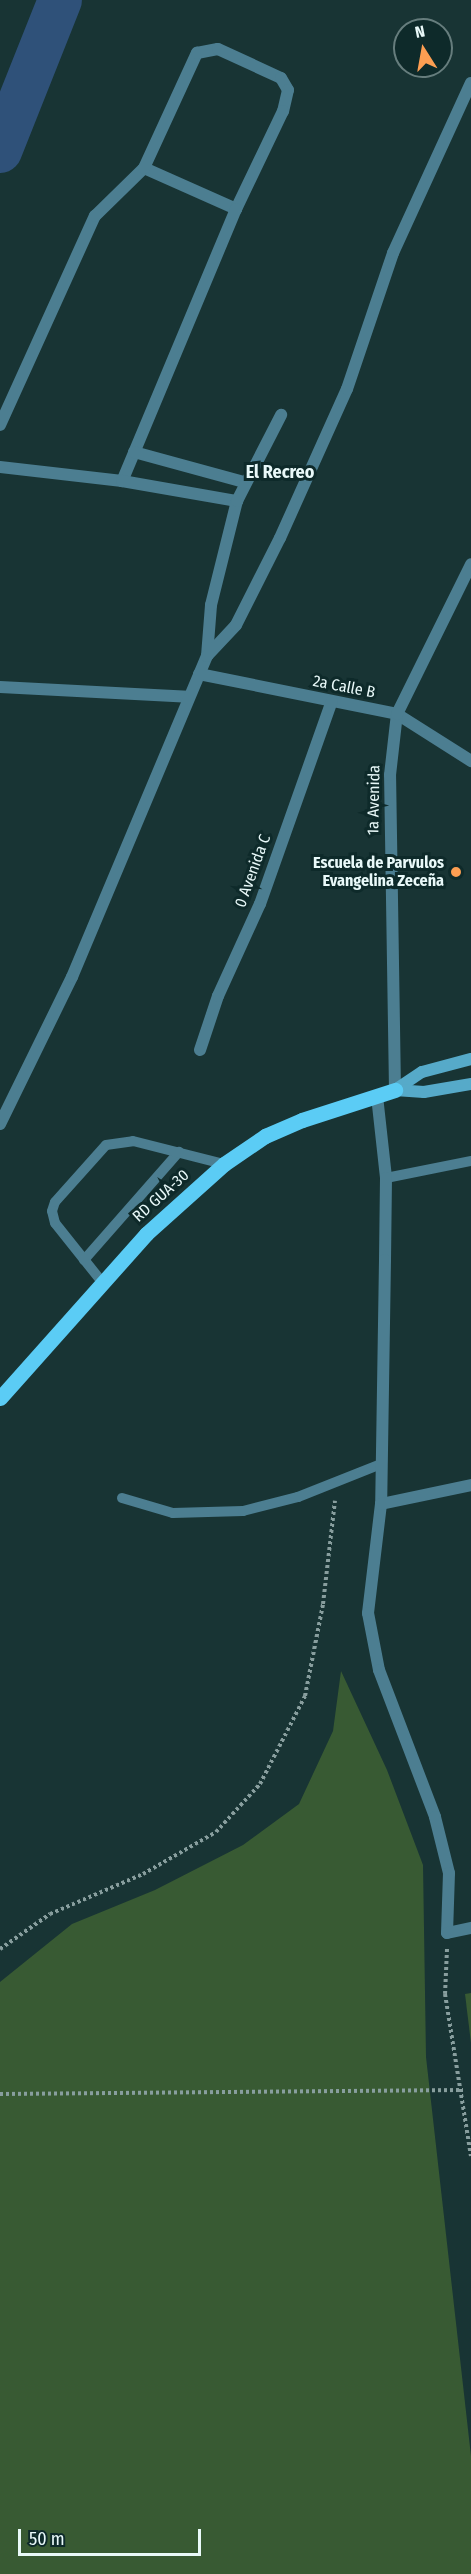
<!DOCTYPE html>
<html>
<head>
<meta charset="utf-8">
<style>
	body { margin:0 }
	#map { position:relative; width:471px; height:2574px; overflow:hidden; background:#183434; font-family:"Fira Sans Condensed",sans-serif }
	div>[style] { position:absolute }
	.green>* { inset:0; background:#385a33 }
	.river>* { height:44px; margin:-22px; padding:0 22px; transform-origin:22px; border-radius:22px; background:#2f5179 }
	.path>* { height:4px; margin-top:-2px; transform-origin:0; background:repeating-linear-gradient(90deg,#889e9e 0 3px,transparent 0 6px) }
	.lane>* { height:10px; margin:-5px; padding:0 5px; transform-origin:5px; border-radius:5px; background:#4c7e91 }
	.street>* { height:12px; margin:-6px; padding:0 6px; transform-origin:6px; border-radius:6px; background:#4c7e91 }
	.secondary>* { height:12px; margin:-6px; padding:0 6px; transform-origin:6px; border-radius:6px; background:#56aac9 }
	.primary>* { height:15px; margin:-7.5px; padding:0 7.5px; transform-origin:7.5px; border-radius:7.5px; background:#5bccf5 }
	.dots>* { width:16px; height:16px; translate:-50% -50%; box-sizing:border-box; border:3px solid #0e2a2a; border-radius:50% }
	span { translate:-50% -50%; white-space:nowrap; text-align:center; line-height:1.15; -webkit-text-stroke:6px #0e2a2a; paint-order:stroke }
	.street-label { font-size:16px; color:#e9f9f9 }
	.poi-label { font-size:16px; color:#e9f9f9; font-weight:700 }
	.right { translate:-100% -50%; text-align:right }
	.neighbourhood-label { font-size:18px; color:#e9f9f9; font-weight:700 }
	.north { position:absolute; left:393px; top:18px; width:60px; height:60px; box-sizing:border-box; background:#0e2a2a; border:2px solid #667d7d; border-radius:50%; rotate:349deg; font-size:16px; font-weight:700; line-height:24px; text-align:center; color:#e9f9f9 }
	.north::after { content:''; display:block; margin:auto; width:21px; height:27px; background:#fc9e52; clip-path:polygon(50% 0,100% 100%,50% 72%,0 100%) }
	.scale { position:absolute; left:18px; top:2529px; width:183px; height:27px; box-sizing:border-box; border:3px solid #e9f9f9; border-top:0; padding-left:8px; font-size:18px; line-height:21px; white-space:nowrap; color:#e9f9f9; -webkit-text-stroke:4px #0e2a2a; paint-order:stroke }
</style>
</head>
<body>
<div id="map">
	<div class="green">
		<i style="clip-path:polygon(341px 1671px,387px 1770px,423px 1865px,426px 2057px,471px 2456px,471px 2574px,0 2574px,0 1982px,72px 1924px,155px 1890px,243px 1845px,299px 1804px,333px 1731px)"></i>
		<i style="clip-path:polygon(471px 1993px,471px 2043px,465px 1994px)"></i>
	</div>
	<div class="river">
		<i style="left:0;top:151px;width:162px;rotate:-68.3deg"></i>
	</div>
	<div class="path">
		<i style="left:0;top:1949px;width:61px;rotate:-35deg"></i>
		<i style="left:50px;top:1914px;width:101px;rotate:-23.3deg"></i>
		<i style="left:143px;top:1874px;width:84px;rotate:-29.9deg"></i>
		<i style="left:216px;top:1832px;width:65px;rotate:-47.5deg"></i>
		<i style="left:260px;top:1784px;width:99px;rotate:-62.9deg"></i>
		<i style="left:305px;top:1696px;width:94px;rotate:-78.9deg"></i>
		<i style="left:323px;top:1604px;width:104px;rotate:-83.4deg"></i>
		<i style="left:447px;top:1949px;width:45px;rotate:92.5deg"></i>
		<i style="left:445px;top:1994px;width:164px;rotate:80.9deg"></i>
		<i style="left:0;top:2094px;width:463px;rotate:-0.5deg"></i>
	</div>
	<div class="lane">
		<i style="left:386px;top:1178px;width:87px;rotate:-11.3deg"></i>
		<i style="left:84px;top:1260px;width:144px;rotate:-48.7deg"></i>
		<i style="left:102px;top:1282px;width:75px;rotate:-128.5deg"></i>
		<i style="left:55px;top:1223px;width:12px;rotate:-104deg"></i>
		<i style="left:52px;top:1211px;width:9px;rotate:-72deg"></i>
		<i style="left:55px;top:1202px;width:76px;rotate:-48.2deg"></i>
		<i style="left:106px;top:1145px;width:27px;rotate:-8deg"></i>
		<i style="left:133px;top:1141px;width:94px;rotate:14.2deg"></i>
		<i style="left:122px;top:1498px;width:53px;rotate:16.4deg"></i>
		<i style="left:173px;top:1513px;width:70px;rotate:-1.6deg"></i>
		<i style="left:243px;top:1511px;width:57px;rotate:-14.3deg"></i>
		<i style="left:298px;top:1497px;width:89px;rotate:-21.7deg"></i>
	</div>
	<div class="street">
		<i style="left:144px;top:168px;width:101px;rotate:24deg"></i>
		<i style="left:0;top:425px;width:230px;rotate:-65.6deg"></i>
		<i style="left:95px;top:216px;width:69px;rotate:-44.4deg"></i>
		<i style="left:144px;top:168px;width:127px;rotate:-65.3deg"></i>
		<i style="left:197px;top:53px;width:21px;rotate:-11deg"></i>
		<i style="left:218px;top:49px;width:69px;rotate:24.7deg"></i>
		<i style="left:281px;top:78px;width:14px;rotate:60deg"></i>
		<i style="left:288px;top:90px;width:22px;rotate:103deg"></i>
		<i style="left:283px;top:111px;width:109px;rotate:115.6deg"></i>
		<i style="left:236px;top:209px;width:295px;rotate:112.7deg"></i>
		<i style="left:134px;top:452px;width:114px;rotate:15.3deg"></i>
		<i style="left:0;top:467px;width:123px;rotate:6.5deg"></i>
		<i style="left:122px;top:481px;width:117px;rotate:9.9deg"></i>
		<i style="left:207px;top:656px;width:51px;rotate:-85.5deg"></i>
		<i style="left:211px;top:605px;width:107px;rotate:-76deg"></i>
		<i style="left:237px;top:501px;width:97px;rotate:-62.9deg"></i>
		<i style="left:199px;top:674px;width:202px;rotate:11.4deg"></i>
		<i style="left:397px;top:714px;width:88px;rotate:32.4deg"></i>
		<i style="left:0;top:687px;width:188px;rotate:3deg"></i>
		<i style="left:200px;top:1050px;width:57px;rotate:-71.6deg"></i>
		<i style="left:218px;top:996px;width:101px;rotate:-65.5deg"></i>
		<i style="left:260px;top:904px;width:215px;rotate:-70.5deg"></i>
		<i style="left:395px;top:1090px;width:315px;rotate:-90.9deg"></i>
		<i style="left:390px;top:775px;width:61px;rotate:-83.5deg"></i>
		<i style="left:397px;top:714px;width:167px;rotate:-63.7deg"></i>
		<i style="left:377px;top:1096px;width:82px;rotate:83.7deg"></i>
		<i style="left:386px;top:1178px;width:82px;rotate:90.7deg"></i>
		<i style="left:385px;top:1260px;width:244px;rotate:90.9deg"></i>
		<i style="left:381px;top:1504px;width:110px;rotate:96.8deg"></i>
		<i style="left:368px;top:1613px;width:58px;rotate:79.1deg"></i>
		<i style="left:379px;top:1670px;width:157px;rotate:69.1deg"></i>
		<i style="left:435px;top:1817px;width:58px;rotate:76deg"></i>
		<i style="left:449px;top:1873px;width:60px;rotate:91.9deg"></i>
		<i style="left:447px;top:1933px;width:25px;rotate:-12deg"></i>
		<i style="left:0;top:1124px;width:164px;rotate:-63.9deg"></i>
		<i style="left:72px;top:977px;width:348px;rotate:-67.2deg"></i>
		<i style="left:207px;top:656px;width:42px;rotate:-46.9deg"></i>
		<i style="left:236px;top:625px;width:97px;rotate:-63.2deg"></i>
		<i style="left:280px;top:538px;width:163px;rotate:-65.8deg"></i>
		<i style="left:347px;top:389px;width:144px;rotate:-71.3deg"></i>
		<i style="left:393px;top:253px;width:187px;rotate:-65.4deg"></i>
		<i style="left:381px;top:1504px;width:92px;rotate:-11.9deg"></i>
	</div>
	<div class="secondary">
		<i style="left:395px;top:1090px;width:32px;rotate:-34deg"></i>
		<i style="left:422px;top:1072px;width:51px;rotate:-14.9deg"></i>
		<i style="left:395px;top:1090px;width:29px;rotate:4deg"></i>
		<i style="left:424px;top:1092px;width:48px;rotate:-9.7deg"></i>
	</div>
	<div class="primary">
		<i style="left:0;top:1398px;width:220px;rotate:-48.3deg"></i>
		<i style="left:146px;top:1234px;width:105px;rotate:-41.9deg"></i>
		<i style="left:224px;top:1164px;width:50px;rotate:-34.3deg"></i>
		<i style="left:265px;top:1136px;width:40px;rotate:-23.4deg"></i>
		<i style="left:302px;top:1120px;width:98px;rotate:-17.9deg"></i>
	</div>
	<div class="dots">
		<i style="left:456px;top:872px;background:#fc9e52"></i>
	</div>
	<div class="street-label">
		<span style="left:344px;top:687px;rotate:11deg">2a Calle B</span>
		<span style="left:374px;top:800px;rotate:-89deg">1a Avenida</span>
		<span style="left:253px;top:871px;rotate:-70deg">0 Avenida C</span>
		<span style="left:161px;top:1196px;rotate:-42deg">RD GUA-30</span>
	</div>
	<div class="poi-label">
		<span class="right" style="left:444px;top:872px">Escuela de Parvulos<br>Evangelina Zeceña</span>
	</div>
	<div class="neighbourhood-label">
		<span style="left:280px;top:472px">El Recreo</span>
	</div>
	<div class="north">N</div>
	<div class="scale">50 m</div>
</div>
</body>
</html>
